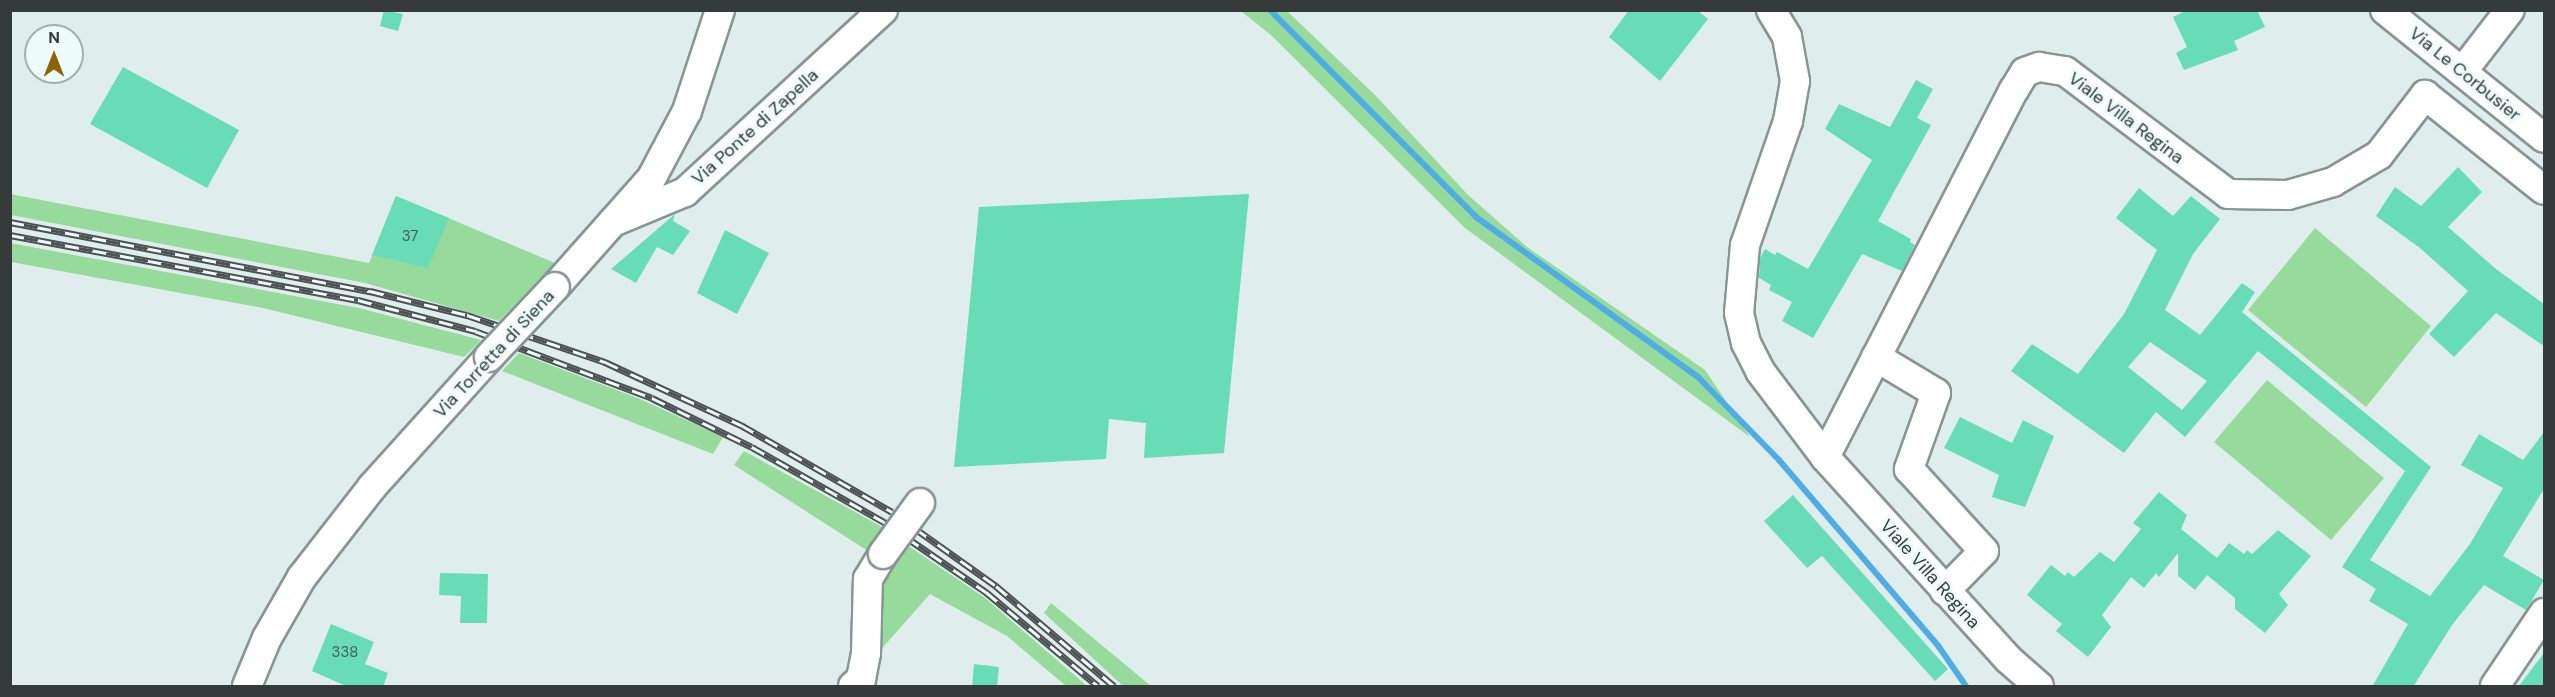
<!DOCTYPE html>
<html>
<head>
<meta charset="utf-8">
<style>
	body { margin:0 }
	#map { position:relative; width:2555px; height:697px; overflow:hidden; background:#dfeeed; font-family:"DM Sans",sans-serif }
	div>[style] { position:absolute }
	.green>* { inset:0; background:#96da9c }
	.stream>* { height:6px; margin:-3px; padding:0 3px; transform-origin:3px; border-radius:3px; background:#50ace4 }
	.building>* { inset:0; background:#68dcb7 }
	.roads { filter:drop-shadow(2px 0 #889595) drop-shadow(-2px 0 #889595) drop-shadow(0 2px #889595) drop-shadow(0 -2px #889595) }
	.minor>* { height:28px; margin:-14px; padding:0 14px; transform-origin:14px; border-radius:14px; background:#fff }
	.rail>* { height:7px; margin-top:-3.5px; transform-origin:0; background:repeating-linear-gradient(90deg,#edfbfa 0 14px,#4c5252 0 28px); box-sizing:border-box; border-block:2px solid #4c5252 }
	.bridges { filter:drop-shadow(2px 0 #889595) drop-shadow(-2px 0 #889595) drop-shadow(0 2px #889595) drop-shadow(0 -2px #889595) }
	.minor-bridge>* { height:28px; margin:-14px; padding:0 14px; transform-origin:14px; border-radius:14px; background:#fff }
	span { translate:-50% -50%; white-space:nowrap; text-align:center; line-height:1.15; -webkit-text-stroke:6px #edfbfa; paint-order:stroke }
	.number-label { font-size:15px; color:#426259 }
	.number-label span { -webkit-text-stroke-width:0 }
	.street-label { font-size:18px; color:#353a3a }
	.frame { position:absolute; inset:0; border:12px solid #353a3a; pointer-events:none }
	.north { position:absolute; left:24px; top:24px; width:60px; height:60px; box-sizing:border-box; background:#edfbfa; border:2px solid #a3aead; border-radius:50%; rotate:0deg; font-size:16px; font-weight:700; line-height:24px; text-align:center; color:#353a3a }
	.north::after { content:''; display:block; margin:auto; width:21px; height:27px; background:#8e6208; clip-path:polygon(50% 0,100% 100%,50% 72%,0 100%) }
</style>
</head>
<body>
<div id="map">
	<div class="green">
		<i style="clip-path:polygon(1241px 11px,1287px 11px,1375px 95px,1468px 195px,1527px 247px,1705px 370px,1750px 437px,1465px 228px,1272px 36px)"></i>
		<i style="clip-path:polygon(10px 194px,369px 263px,396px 196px,555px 263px,499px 321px,365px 283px,11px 215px)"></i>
		<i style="clip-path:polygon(2315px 228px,2431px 326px,2366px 407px,2248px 310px)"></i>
		<i style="clip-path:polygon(10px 243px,359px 308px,481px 340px,464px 357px,263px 308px,11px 262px)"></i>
		<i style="clip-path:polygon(519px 353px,640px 399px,723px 437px,713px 454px,502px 371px)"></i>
		<i style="clip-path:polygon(2267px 380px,2384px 478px,2331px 540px,2214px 442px)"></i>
		<i style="clip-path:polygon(744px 451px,886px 529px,871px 553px,734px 465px)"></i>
		<i style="clip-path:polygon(907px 545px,985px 598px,1087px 686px,1066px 686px,1007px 636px,930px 594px,877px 654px,881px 584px)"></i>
		<i style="clip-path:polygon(1051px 603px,1151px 686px,1123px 686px,1044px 613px)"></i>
	</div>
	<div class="stream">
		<i style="left:1270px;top:10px;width:292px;rotate:45.1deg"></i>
		<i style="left:1476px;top:217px;width:274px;rotate:35.8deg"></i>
		<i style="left:1698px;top:377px;width:116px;rotate:45.7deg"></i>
		<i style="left:1779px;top:460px;width:246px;rotate:49.4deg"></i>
		<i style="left:1939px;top:647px;width:47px;rotate:55.3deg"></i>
	</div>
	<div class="building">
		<i style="clip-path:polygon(384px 10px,403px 14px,398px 31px,380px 26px)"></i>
		<i style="clip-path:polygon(1629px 10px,1697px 10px,1708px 19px,1660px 81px,1609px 37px)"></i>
		<i style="clip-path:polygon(2187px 10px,2257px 10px,2265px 27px,2234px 41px,2238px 50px,2184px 70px,2176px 53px,2187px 47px,2173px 17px)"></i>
		<i style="clip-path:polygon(123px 67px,239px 130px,207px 188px,90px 124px)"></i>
		<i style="clip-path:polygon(1916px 80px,1933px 89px,1917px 118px,1931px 125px,1878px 221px,1911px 239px,1910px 242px,1915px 245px,1902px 271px,1862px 254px,1813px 338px,1782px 321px,1792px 302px,1769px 290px,1771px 285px,1759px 278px,1760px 258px,1765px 249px,1775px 255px,1777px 252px,1808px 269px,1872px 160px,1825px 129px,1839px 104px,1890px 127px)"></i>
		<i style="clip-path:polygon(2458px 167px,2482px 192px,2448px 227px,2496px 269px,2544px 304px,2544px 346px,2496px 313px,2454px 357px,2429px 334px,2468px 291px,2420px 248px,2376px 216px,2395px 187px,2421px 206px)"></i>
		<i style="clip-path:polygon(evenodd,2139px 188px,2173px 216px,2191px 196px,2220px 219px,2193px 254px,2165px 310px,2200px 335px,2242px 283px,2255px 292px,2242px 312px,2431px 467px,2370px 560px,2430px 596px,2470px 544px,2503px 488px,2461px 465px,2479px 434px,2523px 460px,2544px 432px,2544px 489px,2503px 556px,2544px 580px,2526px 610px,2484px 585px,2452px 625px,2413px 687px,2372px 687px,2408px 624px,2369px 601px,2376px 589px,2342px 567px,2405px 471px,2258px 351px,2185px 437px,2156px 412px,2124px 453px,2011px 371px,2032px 344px,2078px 374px,2124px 314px,2157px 250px,2116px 218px,2139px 188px,2150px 342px,2207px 381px,2182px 410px,2128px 367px,2150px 342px)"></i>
		<i style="clip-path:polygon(1249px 194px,1224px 453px,1144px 458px,1146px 423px,1109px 419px,1106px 459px,954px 467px,979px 207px)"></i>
		<i style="clip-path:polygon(396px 196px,449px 218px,428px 268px,372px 255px)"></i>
		<i style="clip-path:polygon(675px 214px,673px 221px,690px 231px,673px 255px,657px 247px,636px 283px,611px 269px)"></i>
		<i style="clip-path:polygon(725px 230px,769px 253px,737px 314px,697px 293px)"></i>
		<i style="clip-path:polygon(1960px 417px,2012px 443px,2023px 420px,2054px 436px,2025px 507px,1992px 497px,1999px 475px,1944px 448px)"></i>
		<i style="clip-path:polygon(2159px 492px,2187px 515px,2181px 529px,2217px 558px,2229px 543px,2244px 554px,2247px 550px,2252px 554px,2278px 530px,2311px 556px,2279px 594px,2288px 605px,2265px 633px,2235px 609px,2235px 598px,2207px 575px,2195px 590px,2178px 576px,2178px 553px,2159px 577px,2156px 573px,2144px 588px,2131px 577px,2102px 615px,2111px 627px,2088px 657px,2056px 631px,2062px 624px,2027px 595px,2051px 565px,2065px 576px,2068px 572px,2074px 577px,2100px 552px,2114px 562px,2141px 529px,2133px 523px)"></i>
		<i style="clip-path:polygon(1793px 495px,1948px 669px,1935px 681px,1822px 556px,1807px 568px,1764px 521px)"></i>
		<i style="clip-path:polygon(440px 573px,488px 574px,487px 623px,460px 623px,461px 596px,439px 595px)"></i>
		<i style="clip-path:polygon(331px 624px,374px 642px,365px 664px,388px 673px,383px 687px,348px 687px,312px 671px)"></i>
		<i style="clip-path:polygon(2544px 653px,2544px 687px,2518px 687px)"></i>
		<i style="clip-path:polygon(974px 664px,999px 667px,997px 687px,972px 687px)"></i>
	</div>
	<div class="roads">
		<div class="minor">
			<i style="left:1771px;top:10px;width:31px;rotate:59deg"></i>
			<i style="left:1787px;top:37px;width:45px;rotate:79.7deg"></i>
			<i style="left:1795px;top:81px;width:41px;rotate:99.9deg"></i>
			<i style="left:1788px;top:121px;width:131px;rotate:109.1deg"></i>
			<i style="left:1745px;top:245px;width:68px;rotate:95deg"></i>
			<i style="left:1739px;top:313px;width:31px;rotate:77deg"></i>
			<i style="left:1746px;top:343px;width:31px;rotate:63deg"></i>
			<i style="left:1760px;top:371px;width:108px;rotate:52.9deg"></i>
			<i style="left:1825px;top:457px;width:273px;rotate:47.8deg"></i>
			<i style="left:2008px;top:659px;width:41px;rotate:41.1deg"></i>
			<i style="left:2385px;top:10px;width:204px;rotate:38.8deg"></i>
			<i style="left:2462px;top:72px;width:78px;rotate:-52.3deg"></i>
			<i style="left:613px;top:222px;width:78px;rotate:-22.6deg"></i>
			<i style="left:685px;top:192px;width:269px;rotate:-42.6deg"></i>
			<i style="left:555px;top:287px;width:144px;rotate:-48.4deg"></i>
			<i style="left:651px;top:179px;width:77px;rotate:-62.1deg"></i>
			<i style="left:687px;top:111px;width:106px;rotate:-71.9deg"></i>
			<i style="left:1876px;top:357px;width:70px;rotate:31deg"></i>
			<i style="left:1936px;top:393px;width:81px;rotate:109.6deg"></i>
			<i style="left:1909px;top:469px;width:111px;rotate:47.6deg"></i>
			<i style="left:1984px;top:551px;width:56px;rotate:134.3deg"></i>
			<i style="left:1825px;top:457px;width:413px;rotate:-62.8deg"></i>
			<i style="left:2014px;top:90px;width:21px;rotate:-59deg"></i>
			<i style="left:2025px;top:72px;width:15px;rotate:-20deg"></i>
			<i style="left:2039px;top:67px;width:26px;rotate:9deg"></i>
			<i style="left:2065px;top:71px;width:204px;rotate:37deg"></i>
			<i style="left:2228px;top:194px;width:60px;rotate:1deg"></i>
			<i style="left:2288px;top:195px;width:47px;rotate:-16.1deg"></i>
			<i style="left:2333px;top:182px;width:53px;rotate:-30.4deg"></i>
			<i style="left:2379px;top:155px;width:76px;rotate:-52.5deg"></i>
			<i style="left:2425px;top:95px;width:152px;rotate:38.6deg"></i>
			<i style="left:247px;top:686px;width:52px;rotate:-67.4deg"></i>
			<i style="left:267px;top:638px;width:70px;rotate:-60.2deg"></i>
			<i style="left:302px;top:577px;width:114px;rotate:-52.1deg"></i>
			<i style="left:372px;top:487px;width:175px;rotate:-48deg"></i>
			<i style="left:853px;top:686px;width:11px;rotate:-41deg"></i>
			<i style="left:861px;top:679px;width:26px;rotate:-79deg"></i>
			<i style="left:866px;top:653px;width:74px;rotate:-88.5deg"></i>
			<i style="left:868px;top:579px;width:29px;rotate:-59deg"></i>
			<i style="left:2495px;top:686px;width:88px;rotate:-56.1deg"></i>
		</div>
	</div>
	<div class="rail">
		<i style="left:10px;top:222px;width:367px;rotate:10.9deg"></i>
		<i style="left:370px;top:291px;width:100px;rotate:13.9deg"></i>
		<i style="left:467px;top:315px;width:146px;rotate:18.8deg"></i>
		<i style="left:605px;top:362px;width:150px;rotate:24.9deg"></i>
		<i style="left:741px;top:425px;width:174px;rotate:29.9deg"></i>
		<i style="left:892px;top:512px;width:128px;rotate:35.4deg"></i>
		<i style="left:996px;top:586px;width:155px;rotate:40.3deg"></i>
		<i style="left:10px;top:235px;width:354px;rotate:10.6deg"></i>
		<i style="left:358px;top:300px;width:121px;rotate:14.8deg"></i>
		<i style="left:475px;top:331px;width:189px;rotate:20.7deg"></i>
		<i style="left:652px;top:398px;width:111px;rotate:26.1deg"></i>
		<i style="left:752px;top:447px;width:152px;rotate:29.6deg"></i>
		<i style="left:884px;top:522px;width:124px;rotate:34.5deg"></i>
		<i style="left:986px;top:592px;width:146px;rotate:40deg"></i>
	</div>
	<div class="bridges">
		<div class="minor-bridge">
			<i style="left:489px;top:357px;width:96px;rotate:-46.7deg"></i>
			<i style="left:883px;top:554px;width:63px;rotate:-54deg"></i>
		</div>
	</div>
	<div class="number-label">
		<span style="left:410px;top:237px">37</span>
		<span style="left:345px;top:653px">338</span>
	</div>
	<div class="street-label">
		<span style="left:2465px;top:74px;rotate:39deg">Via Le Corbusier</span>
		<span style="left:2126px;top:118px;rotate:37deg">Viale Villa Regina</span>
		<span style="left:755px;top:127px;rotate:-42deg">Via Ponte di Zapella</span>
		<span style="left:494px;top:354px;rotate:-47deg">Via Torretta di Siena</span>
		<span style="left:1930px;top:574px;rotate:48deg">Viale Villa Regina</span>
	</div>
	<div class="frame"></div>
	<div class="north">N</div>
</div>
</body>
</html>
